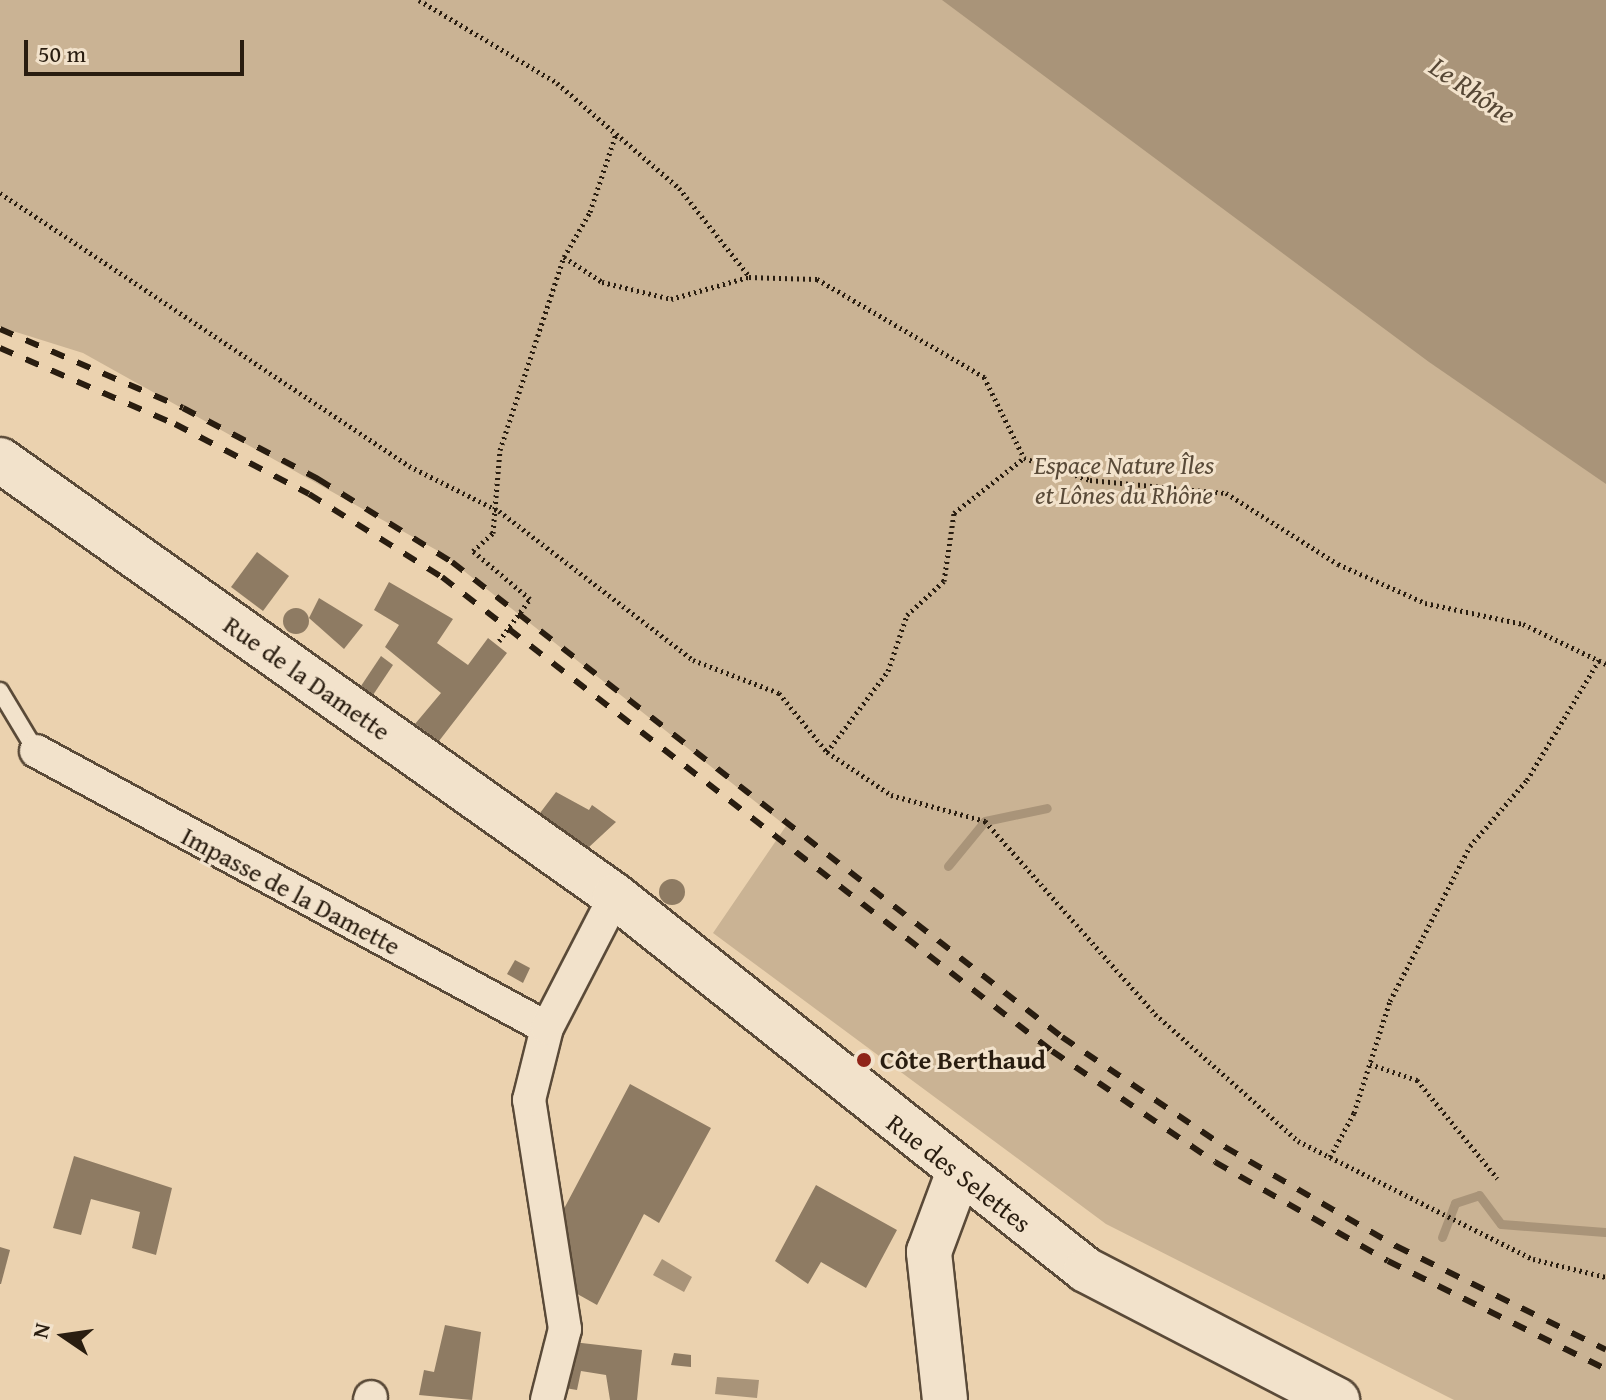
<!DOCTYPE html>
<html>
<head>
<meta charset="utf-8">
<style>
	body { margin:0 }
	#map { position:relative; width:1606px; height:1400px; overflow:hidden; background:#ebd2af; font-family:"Gentium Book Plus",serif }
	div>[style] { position:absolute }
	.green>* { inset:0; background:#cab394 }
	.water>* { inset:0; background:#a99479 }
	.stream>* { height:9px; margin:-4.5px; padding:0 4.5px; transform-origin:4.5px; border-radius:4.5px; background:#a99479 }
	.building>* { inset:0; background:#8e7b63 }
	.round { border-radius:50% }
	.path>* { height:5px; margin-top:-2.5px; transform-origin:0; background:repeating-linear-gradient(90deg,#291d10 0 2px,transparent 0 6px) }
	.roads { filter:drop-shadow(2px 0 #5a4a38) drop-shadow(-2px 0 #5a4a38) drop-shadow(0 2px #5a4a38) drop-shadow(0 -2px #5a4a38) }
	.lane>* { height:16px; margin:-8px; padding:0 8px; transform-origin:8px; border-radius:8px; background:#f2e2cb }
	.street>* { height:32px; margin:-16px; padding:0 16px; transform-origin:16px; border-radius:16px; background:#f2e2cb }
	.secondary>* { height:44px; margin:-22px; padding:0 22px; transform-origin:22px; border-radius:22px; background:#f2e2cb }
	.rail>* { height:6px; margin-top:-3px; transform-origin:0; background:repeating-linear-gradient(90deg,#291d10 0 14px,transparent 0 28px) }
	.dots>* { width:22px; height:22px; translate:-50% -50%; box-sizing:border-box; border:4px solid #f2e2cb; border-radius:50% }
	span { translate:-50% -50%; white-space:nowrap; text-align:center; line-height:1.15; -webkit-text-stroke:6px #f2e2cb; paint-order:stroke }
	.park-label { font-size:26px; color:#594a38; font-style:italic }
	.street-label { font-size:26px; color:#291d10 }
	.poi-label { font-size:26px; color:#291d10; font-weight:700 }
	.left { translate:0 -50%; text-align:left }
	.water-label { font-size:28px; color:#564735; font-style:italic }
	.north { position:absolute; left:24px; top:1296px; width:80px; height:80px; -webkit-text-stroke:6px #f2e2cb; paint-order:stroke; rotate:283deg; font-size:22px; font-weight:700; line-height:32px; text-align:center; color:#291d10 }
	.north::after { content:''; display:block; margin:auto; width:28px; height:36px; background:#291d10; clip-path:polygon(50% 0,100% 100%,50% 72%,0 100%) }
	.scale { position:absolute; left:24px; top:40px; width:220px; height:36px; box-sizing:border-box; border:4px solid #291d10; border-top:0; padding-left:10px; font-size:24px; line-height:28px; white-space:nowrap; color:#291d10; -webkit-text-stroke:6px #f2e2cb; paint-order:stroke }
</style>
</head>
<body>
<div id="map">
	<div class="green">
		<i style="clip-path:polygon(0 0,1606px 0,1606px 1400px,1454px 1400px,1106px 1224px,713px 933px,786px 826px,440px 552px,83px 353px,0 327px)"></i>
	</div>
	<div class="water">
		<i style="clip-path:polygon(942px 0,1606px 0,1606px 484px,1429px 362px)"></i>
		<i style="clip-path:polygon(662px 1259px,692px 1277px,684px 1292px,653px 1275px)"></i>
		<i style="clip-path:polygon(717px 1377px,759px 1380px,757px 1398px,715px 1394px)"></i>
	</div>
	<div class="stream">
		<i style="left:948px;top:866px;width:58px;rotate:-50.6deg"></i>
		<i style="left:985px;top:821px;width:63px;rotate:-11.8deg"></i>
		<i style="left:1442px;top:1237px;width:36px;rotate:-69deg"></i>
		<i style="left:1455px;top:1203px;width:25px;rotate:-18deg"></i>
		<i style="left:1479px;top:1195px;width:36px;rotate:53deg"></i>
		<i style="left:1501px;top:1224px;width:104px;rotate:4.4deg"></i>
	</div>
	<div class="building">
		<i style="clip-path:polygon(257px 552px,289px 576px,263px 611px,231px 587px)"></i>
		<i style="clip-path:polygon(389px 582px,453px 619px,437px 643px,468px 665px,488px 638px,507px 653px,439px 741px,415px 724px,441px 693px,385px 647px,399px 625px,374px 610px)"></i>
		<i style="clip-path:polygon(319px 598px,363px 625px,344px 649px,309px 618px)"></i>
		<i class="round" style="left:283px;top:608px;width:26px;height:26px"></i>
		<i style="clip-path:polygon(381px 656px,393px 665px,373px 695px,361px 686px)"></i>
		<i style="clip-path:polygon(556px 792px,589px 810px,592px 805px,616px 822px,588px 848px,540px 813px)"></i>
		<i class="round" style="left:659px;top:879px;width:26px;height:26px"></i>
		<i style="clip-path:polygon(515px 960px,530px 968px,523px 983px,507px 974px)"></i>
		<i style="clip-path:polygon(630px 1084px,711px 1128px,659px 1223px,644px 1214px,597px 1305px,572px 1291px,558px 1220px)"></i>
		<i style="clip-path:polygon(74px 1156px,172px 1188px,156px 1255px,132px 1248px,140px 1212px,91px 1199px,81px 1235px,53px 1228px)"></i>
		<i style="clip-path:polygon(816px 1185px,897px 1230px,866px 1288px,821px 1262px,808px 1284px,775px 1261px)"></i>
		<i style="clip-path:polygon(0 1247px,10px 1250px,1px 1284px,0 1284px)"></i>
		<i style="clip-path:polygon(445px 1325px,481px 1332px,472px 1400px,419px 1395px,424px 1370px,434px 1372px)"></i>
		<i style="clip-path:polygon(573px 1342px,642px 1350px,637px 1400px,610px 1400px,606px 1375px,581px 1371px,577px 1390px,565px 1388px)"></i>
		<i style="clip-path:polygon(674px 1353px,691px 1355px,691px 1367px,671px 1365px)"></i>
	</div>
	<div class="path">
		<i style="left:419px;top:0;width:161px;rotate:31deg"></i>
		<i style="left:557px;top:83px;width:161px;rotate:40.7deg"></i>
		<i style="left:679px;top:188px;width:112px;rotate:51.5deg"></i>
		<i style="left:0;top:193px;width:492px;rotate:33.7deg"></i>
		<i style="left:409px;top:466px;width:101px;rotate:26.6deg"></i>
		<i style="left:499px;top:511px;width:245px;rotate:37.5deg"></i>
		<i style="left:693px;top:660px;width:92px;rotate:21deg"></i>
		<i style="left:779px;top:693px;width:76px;rotate:50.9deg"></i>
		<i style="left:827px;top:752px;width:77px;rotate:33.9deg"></i>
		<i style="left:891px;top:795px;width:98px;rotate:15.5deg"></i>
		<i style="left:985px;top:821px;width:257px;rotate:48.6deg"></i>
		<i style="left:1155px;top:1014px;width:191px;rotate:41.6deg"></i>
		<i style="left:1298px;top:1141px;width:263px;rotate:26.7deg"></i>
		<i style="left:1533px;top:1259px;width:75px;rotate:13.9deg"></i>
		<i style="left:564px;top:257px;width:45px;rotate:33.3deg"></i>
		<i style="left:602px;top:282px;width:71px;rotate:13.8deg"></i>
		<i style="left:671px;top:299px;width:81px;rotate:-15.8deg"></i>
		<i style="left:749px;top:277px;width:68px;rotate:1.7deg"></i>
		<i style="left:817px;top:279px;width:194px;rotate:30.4deg"></i>
		<i style="left:984px;top:377px;width:90px;rotate:63.7deg"></i>
		<i style="left:1024px;top:458px;width:70px;rotate:18.4deg"></i>
		<i style="left:1090px;top:480px;width:137px;rotate:5.5deg"></i>
		<i style="left:1226px;top:493px;width:133px;rotate:32.4deg"></i>
		<i style="left:1338px;top:564px;width:95px;rotate:24.1deg"></i>
		<i style="left:1425px;top:603px;width:100px;rotate:12.1deg"></i>
		<i style="left:1523px;top:624px;width:92px;rotate:25.7deg"></i>
		<i style="left:499px;top:641px;width:52px;rotate:-53.6deg"></i>
		<i style="left:530px;top:599px;width:75px;rotate:-139.9deg"></i>
		<i style="left:473px;top:551px;width:27px;rotate:-42deg"></i>
		<i style="left:493px;top:533px;width:83px;rotate:-85.2deg"></i>
		<i style="left:500px;top:450px;width:203px;rotate:-71.7deg"></i>
		<i style="left:564px;top:257px;width:52px;rotate:-60deg"></i>
		<i style="left:590px;top:212px;width:82px;rotate:-71.6deg"></i>
		<i style="left:827px;top:752px;width:101px;rotate:-53deg"></i>
		<i style="left:888px;top:671px;width:59px;rotate:-71.3deg"></i>
		<i style="left:907px;top:615px;width:50px;rotate:-42.6deg"></i>
		<i style="left:944px;top:581px;width:69px;rotate:-81.6deg"></i>
		<i style="left:954px;top:513px;width:89px;rotate:-38.2deg"></i>
		<i style="left:1370px;top:1064px;width:50px;rotate:18.8deg"></i>
		<i style="left:1417px;top:1080px;width:127px;rotate:50.8deg"></i>
		<i style="left:1330px;top:1157px;width:50px;rotate:-61.4deg"></i>
		<i style="left:1354px;top:1113px;width:118px;rotate:-72.2deg"></i>
		<i style="left:1390px;top:1001px;width:174px;rotate:-62.7deg"></i>
		<i style="left:1470px;top:846px;width:87px;rotate:-49.2deg"></i>
		<i style="left:1527px;top:780px;width:140px;rotate:-59deg"></i>
	</div>
	<div class="roads">
		<div class="lane">
			<i style="left:0;top:691px;width:70px;rotate:59deg"></i>
		</div>
		<div class="street">
			<i style="left:36px;top:751px;width:581px;rotate:28.46deg"></i>
			<i style="left:370px;top:1400px;width:3px;rotate:-72deg"></i>
			<i style="left:547px;top:1400px;width:73px;rotate:-75.8deg"></i>
			<i style="left:565px;top:1329px;width:232px;rotate:-98.9deg"></i>
			<i style="left:529px;top:1100px;width:74px;rotate:-76deg"></i>
			<i style="left:547px;top:1028px;width:148px;rotate:-62.7deg"></i>
		</div>
		<div class="secondary">
			<i style="left:0;top:460px;width:754px;rotate:35.33deg"></i>
			<i style="left:615px;top:896px;width:601px;rotate:38.45deg"></i>
			<i style="left:1086px;top:1270px;width:283px;rotate:27.4deg"></i>
			<i style="left:945px;top:1400px;width:149px;rotate:-96.2deg"></i>
			<i style="left:929px;top:1252px;width:83px;rotate:-69.6deg"></i>
		</div>
	</div>
	<div class="rail">
		<i style="left:0;top:329px;width:199px;rotate:23.3deg"></i>
		<i style="left:183px;top:408px;width:153px;rotate:27.7deg"></i>
		<i style="left:318px;top:479px;width:158px;rotate:31.8deg"></i>
		<i style="left:452px;top:562px;width:773px;rotate:37.91deg"></i>
		<i style="left:1062px;top:1037px;width:197px;rotate:34deg"></i>
		<i style="left:1225px;top:1147px;width:198px;rotate:30.1deg"></i>
		<i style="left:1396px;top:1246px;width:234px;rotate:26.3deg"></i>
		<i style="left:0;top:348px;width:191px;rotate:23.5deg"></i>
		<i style="left:175px;top:424px;width:151px;rotate:27.6deg"></i>
		<i style="left:309px;top:494px;width:157px;rotate:32deg"></i>
		<i style="left:442px;top:577px;width:773px;rotate:37.85deg"></i>
		<i style="left:1052px;top:1051px;width:197px;rotate:34.3deg"></i>
		<i style="left:1215px;top:1162px;width:199px;rotate:29.8deg"></i>
		<i style="left:1388px;top:1261px;width:243px;rotate:26.4deg"></i>
	</div>
	<div class="dots">
		<i style="left:864px;top:1060px;background:#8f2418"></i>
	</div>
	<div class="park-label">
		<span style="left:1124px;top:480px">Espace Nature Îles<br>et Lônes du Rhône</span>
	</div>
	<div class="street-label">
		<span style="left:307px;top:678px;rotate:35deg">Rue de la Damette</span>
		<span style="left:291px;top:891px;rotate:28deg">Impasse de la Damette</span>
		<span style="left:959px;top:1173px;rotate:38deg">Rue des Selettes</span>
	</div>
	<div class="poi-label">
		<span class="left" style="left:880px;top:1060px">Côte Berthaud</span>
	</div>
	<div class="water-label">
		<span style="left:1473px;top:90px;rotate:34deg">Le Rhône</span>
	</div>
	<div class="north">N</div>
	<div class="scale">50 m</div>
</div>
</body>
</html>
